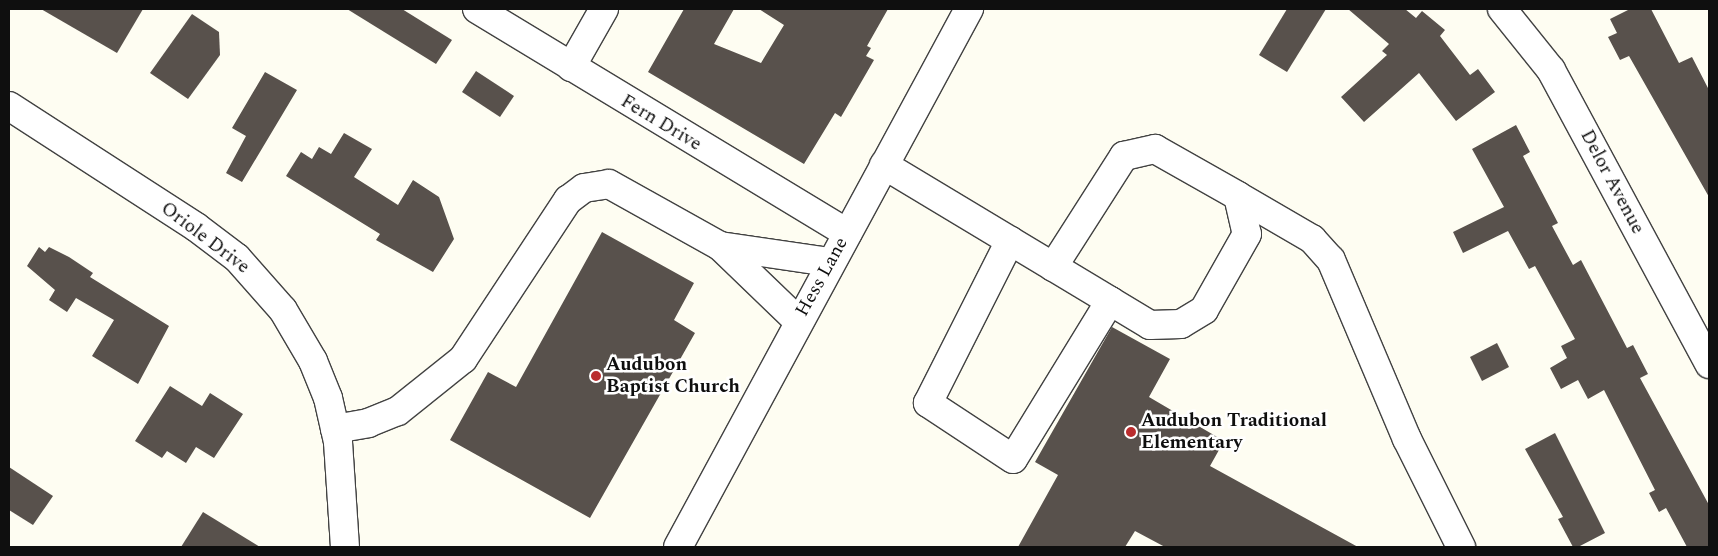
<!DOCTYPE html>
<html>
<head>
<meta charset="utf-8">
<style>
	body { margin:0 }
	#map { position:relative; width:1718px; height:556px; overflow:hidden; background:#fefdf2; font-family:Spectral,serif }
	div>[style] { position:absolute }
	.building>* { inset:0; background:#58514c }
	.roads { filter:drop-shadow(1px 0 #424242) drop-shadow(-1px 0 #424242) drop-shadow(0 1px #424242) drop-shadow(0 -1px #424242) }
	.minor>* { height:28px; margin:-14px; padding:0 14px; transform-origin:14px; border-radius:14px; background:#fff }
	.dots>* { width:14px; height:14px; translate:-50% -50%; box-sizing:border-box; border:2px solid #fff; border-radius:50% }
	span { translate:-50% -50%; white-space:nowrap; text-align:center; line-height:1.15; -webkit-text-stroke:5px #fff; paint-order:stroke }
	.street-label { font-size:19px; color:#0f0f0f }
	.poi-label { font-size:19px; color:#0f0f0f; font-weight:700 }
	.left { translate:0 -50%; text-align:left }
	.frame { position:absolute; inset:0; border:10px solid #0f0f0f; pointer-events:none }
</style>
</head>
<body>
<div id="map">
	<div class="building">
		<i style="clip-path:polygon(41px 9px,143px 9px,117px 53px)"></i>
		<i style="clip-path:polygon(347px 9px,402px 9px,452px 40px,436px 64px)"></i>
		<i style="clip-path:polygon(684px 9px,734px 9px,714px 44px,761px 63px,784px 25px,759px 9px,888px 9px,867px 46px,871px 48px,866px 56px,874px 60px,841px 117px,835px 113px,804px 164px,648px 72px)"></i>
		<i style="clip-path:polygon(1287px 9px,1326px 9px,1287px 72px,1259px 55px)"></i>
		<i style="clip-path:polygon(1348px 9px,1405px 9px,1416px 18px,1422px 11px,1445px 30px,1440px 36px,1470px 75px,1478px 69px,1495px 92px,1456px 121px,1419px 73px,1364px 122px,1341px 97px,1387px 55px,1382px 51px,1389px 44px)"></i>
		<i style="clip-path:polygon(1630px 9px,1651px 9px,1679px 63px,1692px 57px,1709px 90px,1709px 197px,1629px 56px,1620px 60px,1608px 37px,1617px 33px,1610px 19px)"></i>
		<i style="clip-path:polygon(192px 14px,219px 32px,220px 55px,188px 99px,150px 73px)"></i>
		<i style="clip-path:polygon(476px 71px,514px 96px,500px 117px,462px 92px)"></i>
		<i style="clip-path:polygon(265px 72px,297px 90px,242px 182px,226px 173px,246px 136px,232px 128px)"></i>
		<i style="clip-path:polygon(1516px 125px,1530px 152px,1523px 156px,1558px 223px,1552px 226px,1573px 265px,1581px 260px,1627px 348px,1633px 345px,1648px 374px,1640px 378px,1709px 505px,1709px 547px,1687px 547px,1666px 508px,1659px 512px,1649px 493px,1655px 490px,1604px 390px,1588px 399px,1578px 380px,1561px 389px,1550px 368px,1567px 358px,1561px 346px,1575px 339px,1535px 266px,1529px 269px,1508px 231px,1463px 253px,1453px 232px,1504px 207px,1472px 149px)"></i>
		<i style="clip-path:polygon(344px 133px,372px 149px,354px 177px,398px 205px,413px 180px,439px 197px,454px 239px,433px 272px,376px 240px,380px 234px,286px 176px,301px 152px,312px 159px,319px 147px,331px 154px)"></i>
		<i style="clip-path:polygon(602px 232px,694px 283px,674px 320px,695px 333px,590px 518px,450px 440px,488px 372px,516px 387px)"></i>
		<i style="clip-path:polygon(39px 247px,45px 252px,49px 247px,69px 257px,93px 273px,90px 277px,169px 326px,138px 384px,92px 356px,114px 320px,76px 298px,67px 312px,49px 300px,55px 290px,27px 266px)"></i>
		<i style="clip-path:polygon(1112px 327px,1170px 359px,1149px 397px,1224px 441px,1210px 466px,1358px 547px,1165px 547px,1135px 531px,1125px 547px,1018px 547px,1058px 475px,1035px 462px)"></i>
		<i style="clip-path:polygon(1497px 343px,1509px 367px,1482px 381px,1470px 357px)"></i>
		<i style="clip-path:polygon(170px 386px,202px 406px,210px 393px,243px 414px,214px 458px,196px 447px,186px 463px,167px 451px,162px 458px,135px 441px)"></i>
		<i style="clip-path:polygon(1555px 433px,1605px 533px,1578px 547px,1573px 547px,1558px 519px,1563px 517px,1525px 449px)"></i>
		<i style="clip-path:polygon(9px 467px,53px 496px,33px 525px,9px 510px)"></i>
		<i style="clip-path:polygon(203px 512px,260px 547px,181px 547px)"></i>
	</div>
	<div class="roads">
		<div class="minor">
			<i style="left:477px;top:9px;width:433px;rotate:31.2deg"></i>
			<i style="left:1502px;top:9px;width:78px;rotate:51.2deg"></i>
			<i style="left:1551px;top:70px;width:334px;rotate:61.7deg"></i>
			<i style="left:571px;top:67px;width:67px;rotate:-60.4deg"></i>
			<i style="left:9px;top:106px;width:223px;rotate:32.9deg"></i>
			<i style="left:196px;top:227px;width:51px;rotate:37.1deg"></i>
			<i style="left:237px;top:258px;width:69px;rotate:48.5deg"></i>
			<i style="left:283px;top:310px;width:59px;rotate:59.5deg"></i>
			<i style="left:313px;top:361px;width:40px;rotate:68deg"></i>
			<i style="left:328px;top:398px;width:45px;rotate:77.2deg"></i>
			<i style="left:338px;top:442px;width:105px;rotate:86.2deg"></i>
			<i style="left:884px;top:165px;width:264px;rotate:31deg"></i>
			<i style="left:1110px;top:301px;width:185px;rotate:121.5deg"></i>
			<i style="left:1013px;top:459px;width:102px;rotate:-146.6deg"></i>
			<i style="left:928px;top:403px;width:182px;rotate:-63.2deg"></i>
			<i style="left:1238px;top:196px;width:86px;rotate:30.2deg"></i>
			<i style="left:1312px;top:239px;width:28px;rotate:48deg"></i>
			<i style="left:1331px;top:260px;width:194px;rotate:67deg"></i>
			<i style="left:1407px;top:439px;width:121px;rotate:63.4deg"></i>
			<i style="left:720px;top:246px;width:111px;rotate:8.3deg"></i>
			<i style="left:1053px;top:267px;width:132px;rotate:-57.4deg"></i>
			<i style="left:1124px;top:156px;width:32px;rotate:-13deg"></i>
			<i style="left:1155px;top:149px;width:95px;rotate:29.5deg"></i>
			<i style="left:1238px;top:196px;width:39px;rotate:77deg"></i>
			<i style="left:1247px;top:234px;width:87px;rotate:119.5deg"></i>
			<i style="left:1204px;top:310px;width:27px;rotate:149deg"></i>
			<i style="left:1181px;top:324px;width:31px;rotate:178deg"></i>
			<i style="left:1150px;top:325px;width:47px;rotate:-149deg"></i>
			<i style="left:335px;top:429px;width:34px;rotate:-10deg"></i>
			<i style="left:368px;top:423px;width:32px;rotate:-22deg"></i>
			<i style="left:398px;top:411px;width:83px;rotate:-38.7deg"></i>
			<i style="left:463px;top:359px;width:191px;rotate:-56.6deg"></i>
			<i style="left:568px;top:200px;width:20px;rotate:-37deg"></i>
			<i style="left:584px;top:188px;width:25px;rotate:-9deg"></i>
			<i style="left:609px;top:184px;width:127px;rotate:29.2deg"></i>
			<i style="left:720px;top:246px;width:108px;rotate:43.9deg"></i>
			<i style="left:678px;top:547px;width:612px;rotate:-61.59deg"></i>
		</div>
	</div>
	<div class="dots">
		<i style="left:596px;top:376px;background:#ba2d2e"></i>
		<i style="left:1131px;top:432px;background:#ba2d2e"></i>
	</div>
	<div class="street-label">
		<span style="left:661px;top:123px;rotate:31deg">Fern Drive</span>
		<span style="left:1612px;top:182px;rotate:62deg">Delor Avenue</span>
		<span style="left:205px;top:238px;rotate:37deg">Oriole Drive</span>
		<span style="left:822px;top:277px;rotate:-61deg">Hess Lane</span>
	</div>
	<div class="poi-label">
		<span class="left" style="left:606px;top:376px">Audubon<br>Baptist Church</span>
		<span class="left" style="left:1141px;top:432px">Audubon Traditional<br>Elementary</span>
	</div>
	<div class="frame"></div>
</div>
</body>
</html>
